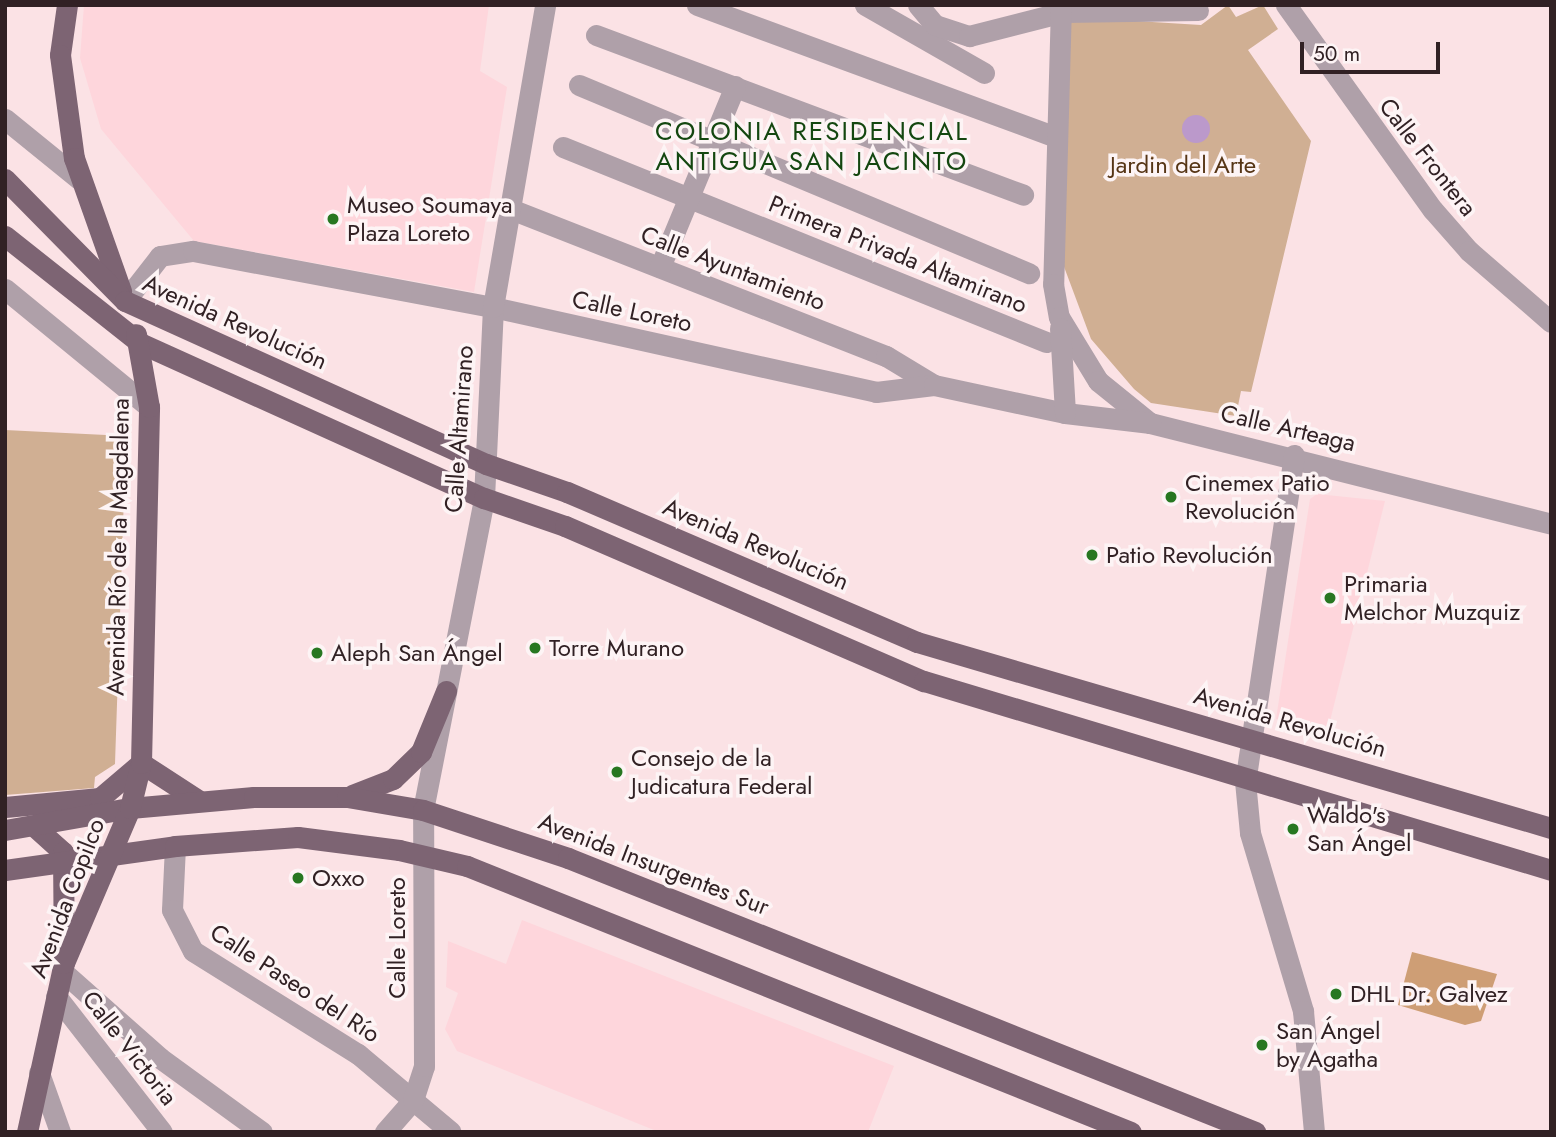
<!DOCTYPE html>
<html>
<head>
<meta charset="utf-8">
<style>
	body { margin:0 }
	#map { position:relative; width:1556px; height:1137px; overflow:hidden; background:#fbe2e5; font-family:Jost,sans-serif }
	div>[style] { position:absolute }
	.built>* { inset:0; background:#fed6dc }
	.green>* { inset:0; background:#d0af93 }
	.forest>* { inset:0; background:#ce9e75 }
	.water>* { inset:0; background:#bb99cb }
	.round { border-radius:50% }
	.minor>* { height:21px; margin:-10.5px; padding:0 10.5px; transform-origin:10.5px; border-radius:10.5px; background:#afa0a9 }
	.major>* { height:21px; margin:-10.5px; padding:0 10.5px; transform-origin:10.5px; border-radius:10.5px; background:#7d6473 }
	.dots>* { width:19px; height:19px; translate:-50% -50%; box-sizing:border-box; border:4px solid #fdf4f5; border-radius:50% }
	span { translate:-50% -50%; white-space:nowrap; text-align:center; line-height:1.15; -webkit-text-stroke:7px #fdf4f5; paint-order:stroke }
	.street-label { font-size:24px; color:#312124 }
	.park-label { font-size:24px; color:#563515 }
	.poi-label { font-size:24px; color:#312124 }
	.left { translate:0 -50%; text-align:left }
	.neighbourhood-label { font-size:26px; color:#144710; letter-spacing:2px }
	.frame { position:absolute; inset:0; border:7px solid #312124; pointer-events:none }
	.scale { position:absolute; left:1300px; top:42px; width:140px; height:32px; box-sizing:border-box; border:4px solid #312124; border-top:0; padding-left:9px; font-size:21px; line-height:24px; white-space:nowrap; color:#312124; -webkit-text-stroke:5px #fdf4f5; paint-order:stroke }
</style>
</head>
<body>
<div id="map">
	<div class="built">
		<i style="clip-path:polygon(84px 5px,489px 5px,480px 71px,507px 87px,474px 292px,194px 241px,101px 129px,80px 58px)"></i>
		<i style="clip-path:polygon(1317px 494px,1385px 501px,1327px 733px,1276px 719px,1310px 499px)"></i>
		<i style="clip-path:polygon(522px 920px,894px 1066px,868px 1132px,659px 1132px,457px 1051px,445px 1029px,458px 993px,446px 987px,448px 941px,506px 964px)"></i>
	</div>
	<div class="green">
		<i style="clip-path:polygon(1228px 5px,1236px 17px,1263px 5px,1278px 29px,1248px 50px,1311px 141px,1251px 392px,1241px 391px,1236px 416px,1151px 403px,1134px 389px,1091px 339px,1060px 256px,1071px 17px,1201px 25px)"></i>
		<i style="clip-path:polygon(5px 430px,126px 436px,115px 764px,95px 777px,94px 788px,5px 795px)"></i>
	</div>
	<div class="forest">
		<i style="clip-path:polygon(1412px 952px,1497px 974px,1481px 1021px,1465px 1025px,1398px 1005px)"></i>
	</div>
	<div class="water">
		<i class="round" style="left:1182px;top:115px;width:28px;height:28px"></i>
	</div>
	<div class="minor">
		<i style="left:697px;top:5px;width:382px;rotate:20.2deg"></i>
		<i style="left:865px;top:5px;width:137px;rotate:29.7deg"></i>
		<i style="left:918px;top:5px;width:26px;rotate:50deg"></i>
		<i style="left:935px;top:25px;width:36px;rotate:18deg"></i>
		<i style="left:969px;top:36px;width:97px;rotate:-14.3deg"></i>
		<i style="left:1063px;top:12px;width:135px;rotate:-0.8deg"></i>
		<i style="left:1061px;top:5px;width:279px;rotate:91.6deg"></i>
		<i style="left:1053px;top:284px;width:34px;rotate:80deg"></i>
		<i style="left:1059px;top:317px;width:75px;rotate:58.6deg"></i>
		<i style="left:1098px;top:381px;width:67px;rotate:38.9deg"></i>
		<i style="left:1150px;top:423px;width:414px;rotate:14.1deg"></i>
		<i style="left:1286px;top:5px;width:252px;rotate:54.4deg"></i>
		<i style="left:1433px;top:210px;width:55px;rotate:48.7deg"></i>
		<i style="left:1469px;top:251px;width:108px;rotate:40.9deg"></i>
		<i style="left:596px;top:35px;width:456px;rotate:20.5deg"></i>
		<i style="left:579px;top:85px;width:488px;rotate:22.7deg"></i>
		<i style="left:5px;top:119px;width:95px;rotate:39deg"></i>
		<i style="left:563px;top:147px;width:521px;rotate:21.99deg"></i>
		<i style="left:508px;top:208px;width:406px;rotate:21.4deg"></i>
		<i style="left:886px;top:356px;width:56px;rotate:31.1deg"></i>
		<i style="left:660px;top:267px;width:196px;rotate:-67.5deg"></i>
		<i style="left:5px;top:289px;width:186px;rotate:39.3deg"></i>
		<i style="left:125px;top:301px;width:57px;rotate:-52.1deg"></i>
		<i style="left:160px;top:256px;width:33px;rotate:-9deg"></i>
		<i style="left:193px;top:251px;width:305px;rotate:10.6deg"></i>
		<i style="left:493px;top:307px;width:392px;rotate:12.5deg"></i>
		<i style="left:876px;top:392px;width:58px;rotate:-6.9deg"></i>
		<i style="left:934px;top:385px;width:134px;rotate:12.1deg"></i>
		<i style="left:1065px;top:413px;width:86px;rotate:6.7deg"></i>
		<i style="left:1060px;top:328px;width:85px;rotate:86.6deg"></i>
		<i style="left:1294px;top:455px;width:330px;rotate:98.5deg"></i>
		<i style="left:1245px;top:781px;width:52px;rotate:84.5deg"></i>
		<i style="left:1250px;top:833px;width:186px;rotate:73.4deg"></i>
		<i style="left:1303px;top:1011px;width:121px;rotate:84.8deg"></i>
		<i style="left:175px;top:846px;width:64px;rotate:92.7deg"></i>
		<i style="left:172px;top:910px;width:46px;rotate:62.9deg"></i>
		<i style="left:193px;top:951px;width:195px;rotate:32deg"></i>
		<i style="left:358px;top:1054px;width:121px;rotate:40deg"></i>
		<i style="left:62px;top:971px;width:131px;rotate:41.6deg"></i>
		<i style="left:160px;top:1058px;width:126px;rotate:36deg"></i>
		<i style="left:56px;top:996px;width:172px;rotate:52.1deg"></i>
		<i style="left:39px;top:1073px;width:63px;rotate:70.4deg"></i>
		<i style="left:385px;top:1132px;width:43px;rotate:-48.8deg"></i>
		<i style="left:413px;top:1100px;width:36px;rotate:-72deg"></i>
		<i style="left:424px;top:1066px;width:256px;rotate:-90.2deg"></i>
		<i style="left:423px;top:810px;width:318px;rotate:-78.9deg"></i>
		<i style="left:484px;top:498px;width:191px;rotate:-87.3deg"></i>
		<i style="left:493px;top:307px;width:306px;rotate:-80.2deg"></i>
	</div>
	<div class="major">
		<i style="left:67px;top:5px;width:50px;rotate:98deg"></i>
		<i style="left:60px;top:55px;width:104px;rotate:82.3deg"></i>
		<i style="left:74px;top:158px;width:141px;rotate:70.5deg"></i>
		<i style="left:5px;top:179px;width:171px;rotate:45.5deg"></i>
		<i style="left:125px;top:301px;width:396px;rotate:24.3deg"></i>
		<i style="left:486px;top:464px;width:86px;rotate:19.1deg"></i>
		<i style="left:567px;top:492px;width:381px;rotate:23.2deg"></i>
		<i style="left:917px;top:642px;width:661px;rotate:16.35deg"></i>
		<i style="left:5px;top:236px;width:172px;rotate:38.4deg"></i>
		<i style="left:140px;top:343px;width:377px;rotate:24.3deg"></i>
		<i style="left:484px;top:498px;width:86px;rotate:19.1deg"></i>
		<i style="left:565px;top:526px;width:391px;rotate:23.4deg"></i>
		<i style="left:924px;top:681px;width:655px;rotate:16.77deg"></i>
		<i style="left:141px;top:763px;width:68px;rotate:33deg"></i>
		<i style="left:352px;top:795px;width:44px;rotate:-21.3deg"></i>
		<i style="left:393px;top:779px;width:39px;rotate:-44deg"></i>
		<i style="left:421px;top:752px;width:66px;rotate:-67.7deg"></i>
		<i style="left:5px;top:807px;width:95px;rotate:-5.4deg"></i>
		<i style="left:100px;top:798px;width:52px;rotate:-40.4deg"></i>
		<i style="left:35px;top:827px;width:38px;rotate:42deg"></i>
		<i style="left:63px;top:852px;width:109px;rotate:89.5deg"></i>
		<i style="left:5px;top:830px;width:127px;rotate:-10deg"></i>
		<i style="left:130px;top:808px;width:124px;rotate:-5.1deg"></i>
		<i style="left:254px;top:797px;width:93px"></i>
		<i style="left:347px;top:797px;width:77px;rotate:9.7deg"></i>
		<i style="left:423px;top:810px;width:153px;rotate:18.3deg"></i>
		<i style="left:568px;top:858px;width:740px;rotate:21.74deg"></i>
		<i style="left:5px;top:870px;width:172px;rotate:-8deg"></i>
		<i style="left:175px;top:846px;width:123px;rotate:-4.2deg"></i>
		<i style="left:298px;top:837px;width:102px;rotate:7.3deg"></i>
		<i style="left:399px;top:850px;width:70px;rotate:13.2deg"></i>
		<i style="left:467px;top:866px;width:715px;rotate:21.83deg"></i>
		<i style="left:27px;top:1132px;width:173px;rotate:-77.7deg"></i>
		<i style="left:64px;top:963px;width:168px;rotate:-66.9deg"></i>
		<i style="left:130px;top:808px;width:46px;rotate:-76.3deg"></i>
		<i style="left:141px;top:763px;width:356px;rotate:-88.7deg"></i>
		<i style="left:149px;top:407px;width:74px;rotate:-100.1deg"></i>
	</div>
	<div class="dots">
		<i style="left:333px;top:219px;background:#277721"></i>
		<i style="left:1171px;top:497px;background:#277721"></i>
		<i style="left:1092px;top:555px;background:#277721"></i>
		<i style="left:1330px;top:598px;background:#277721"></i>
		<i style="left:535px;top:648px;background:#277721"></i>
		<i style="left:317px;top:653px;background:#277721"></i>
		<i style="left:617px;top:772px;background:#277721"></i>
		<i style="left:1293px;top:829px;background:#277721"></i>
		<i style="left:298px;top:878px;background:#277721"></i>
		<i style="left:1336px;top:994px;background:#277721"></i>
		<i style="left:1262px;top:1045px;background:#277721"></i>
	</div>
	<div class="street-label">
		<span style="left:1428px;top:157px;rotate:52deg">Calle Frontera</span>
		<span style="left:898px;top:254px;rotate:22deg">Primera Privada Altamirano</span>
		<span style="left:733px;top:268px;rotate:21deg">Calle Ayuntamiento</span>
		<span style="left:632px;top:311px;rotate:12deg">Calle Loreto</span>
		<span style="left:235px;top:322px;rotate:24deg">Avenida Revolución</span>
		<span style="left:1288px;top:428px;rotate:13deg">Calle Arteaga</span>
		<span style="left:459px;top:429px;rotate:-86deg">Calle Altamirano</span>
		<span style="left:756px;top:544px;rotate:23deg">Avenida Revolución</span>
		<span style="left:118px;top:547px;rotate:-89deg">Avenida Río de la Magdalena</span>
		<span style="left:1290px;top:722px;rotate:16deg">Avenida Revolución</span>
		<span style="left:654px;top:864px;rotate:21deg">Avenida Insurgentes Sur</span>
		<span style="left:67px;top:898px;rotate:-69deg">Avenida Copilco</span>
		<span style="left:397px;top:938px;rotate:-90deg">Calle Loreto</span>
		<span style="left:295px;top:983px;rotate:33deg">Calle Paseo del Río</span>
		<span style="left:130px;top:1048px;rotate:52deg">Calle Victoria</span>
	</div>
	<div class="park-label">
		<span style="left:1183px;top:165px">Jardin del Arte</span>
	</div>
	<div class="poi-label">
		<span class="left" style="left:347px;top:219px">Museo Soumaya<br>Plaza Loreto</span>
		<span class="left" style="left:1185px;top:497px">Cinemex Patio<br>Revolución</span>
		<span class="left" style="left:1106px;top:555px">Patio Revolución</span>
		<span class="left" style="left:1344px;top:598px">Primaria<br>Melchor Muzquiz</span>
		<span class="left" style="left:549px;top:648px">Torre Murano</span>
		<span class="left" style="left:331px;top:653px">Aleph San Ángel</span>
		<span class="left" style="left:631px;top:772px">Consejo de la<br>Judicatura Federal</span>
		<span class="left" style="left:1307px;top:829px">Waldo's<br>San Ángel</span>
		<span class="left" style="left:312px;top:878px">Oxxo</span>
		<span class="left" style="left:1350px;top:994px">DHL Dr. Galvez</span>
		<span class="left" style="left:1276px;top:1045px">San Ángel<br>by Agatha</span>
	</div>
	<div class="neighbourhood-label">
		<span style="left:812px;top:147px">COLONIA RESIDENCIAL<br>ANTIGUA SAN JACINTO</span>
	</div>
	<div class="frame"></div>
	<div class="scale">50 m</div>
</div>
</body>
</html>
